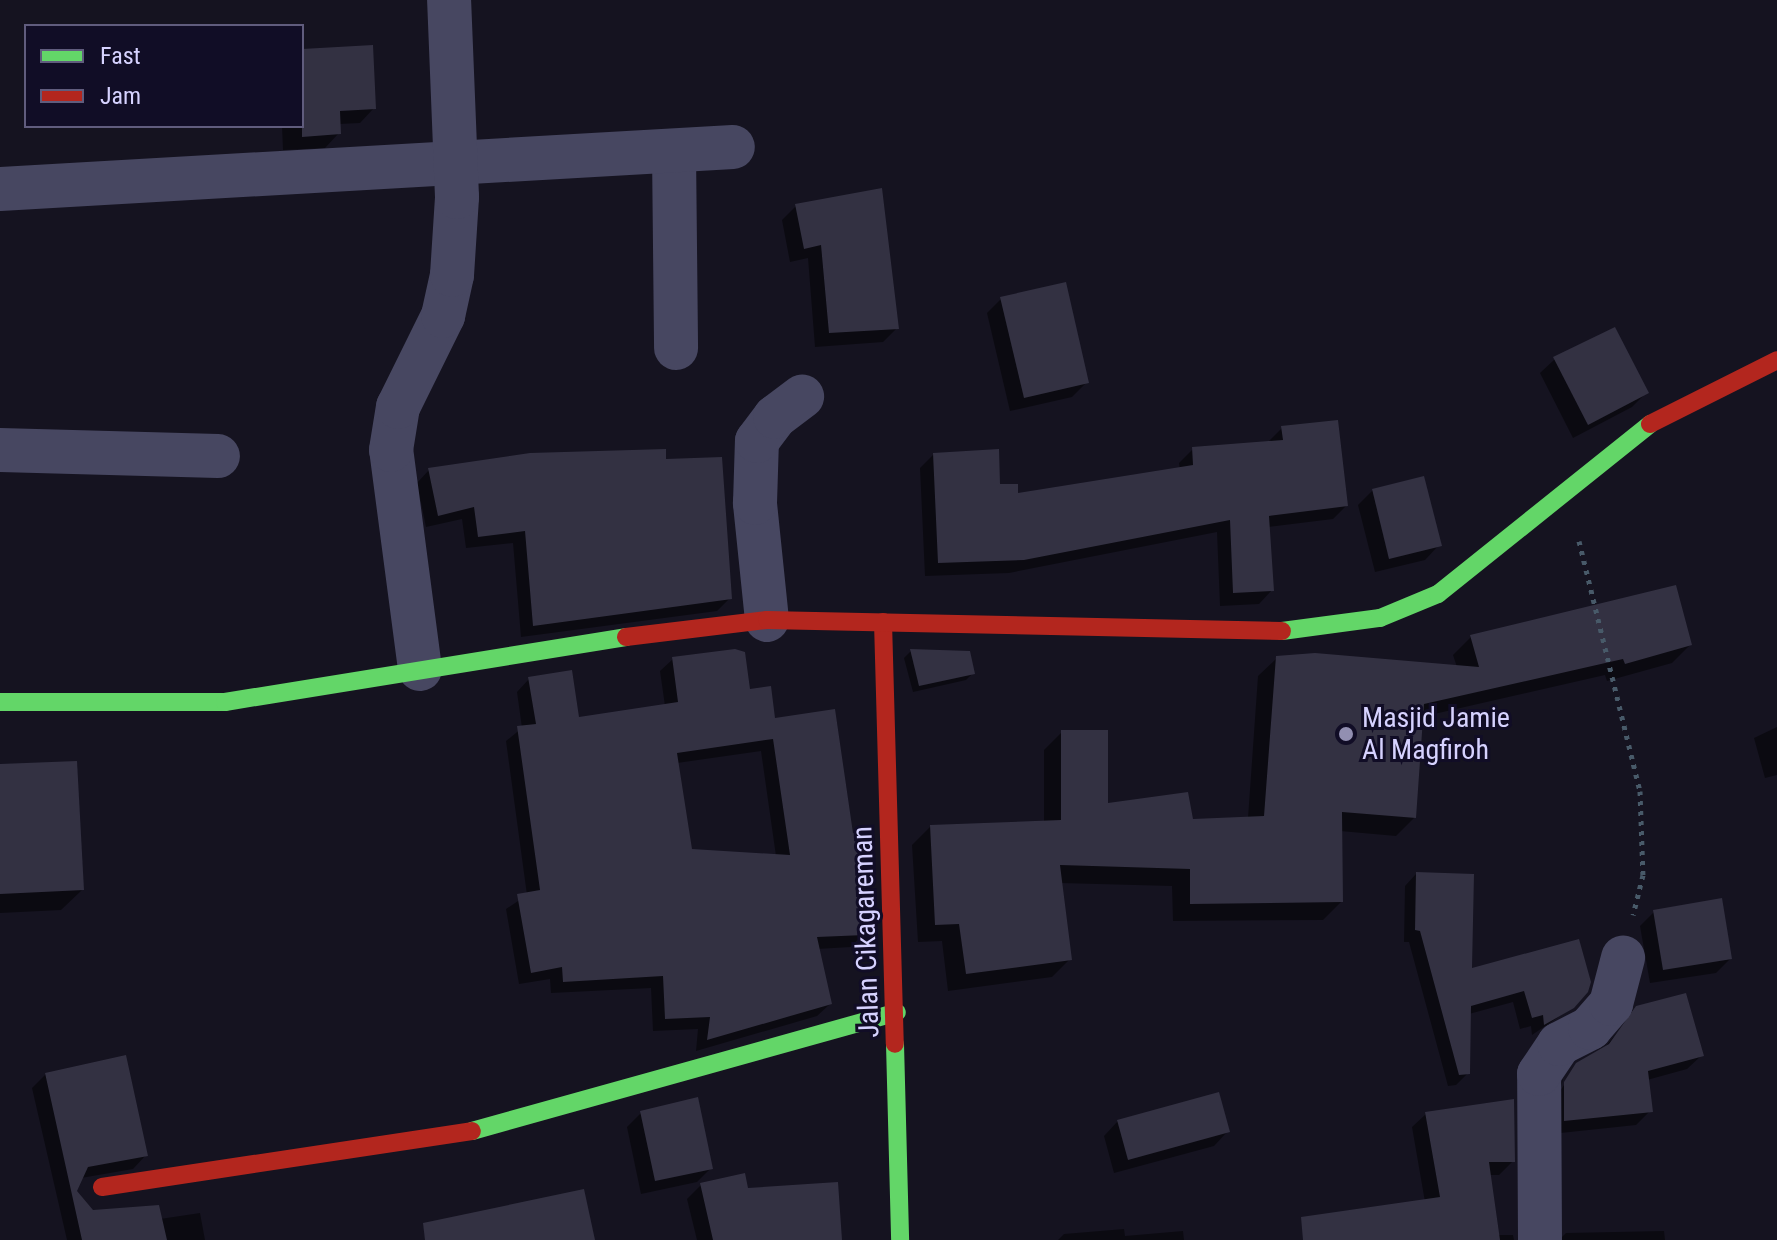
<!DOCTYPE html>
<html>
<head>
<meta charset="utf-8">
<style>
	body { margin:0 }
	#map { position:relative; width:1777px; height:1240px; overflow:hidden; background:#151320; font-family:"Roboto Condensed",sans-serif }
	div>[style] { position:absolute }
	.shadow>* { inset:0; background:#0007 }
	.building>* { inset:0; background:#333142 }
	.path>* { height:5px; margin-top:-2.5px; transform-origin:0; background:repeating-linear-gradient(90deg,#485a69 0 4px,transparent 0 10px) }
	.street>* { height:44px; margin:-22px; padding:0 22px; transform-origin:22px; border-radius:22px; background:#474761 }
	.fast>* { height:18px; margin:-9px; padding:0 9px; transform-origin:9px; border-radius:9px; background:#63d668 }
	.jam>* { height:18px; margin:-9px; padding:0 9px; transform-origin:9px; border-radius:9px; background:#b3261e }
	.dots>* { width:22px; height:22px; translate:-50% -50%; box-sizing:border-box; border:4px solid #110d26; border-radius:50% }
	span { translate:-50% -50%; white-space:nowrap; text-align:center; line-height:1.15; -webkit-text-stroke:6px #110d26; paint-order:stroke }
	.poi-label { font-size:28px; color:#d6d2ff }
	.left { translate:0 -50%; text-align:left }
	.street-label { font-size:28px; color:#d6d2ff }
	.legend { position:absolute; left:24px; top:24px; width:280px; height:104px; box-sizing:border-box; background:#110d26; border:2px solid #605c7d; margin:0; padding:10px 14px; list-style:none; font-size:24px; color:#d6d2ff }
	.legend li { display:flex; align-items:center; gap:16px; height:40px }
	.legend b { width:40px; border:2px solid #605c7d }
</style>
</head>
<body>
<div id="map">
	<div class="shadow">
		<i style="clip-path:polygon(302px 51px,374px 108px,360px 123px,339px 124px,339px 133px,325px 148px,283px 150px,282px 126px,302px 126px)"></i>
		<i style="clip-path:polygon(796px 206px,897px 328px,883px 342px,815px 347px,808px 258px,790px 262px,782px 220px)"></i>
		<i style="clip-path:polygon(1001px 299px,1087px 382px,1072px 397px,1010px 411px,987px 313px)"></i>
		<i style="clip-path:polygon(1555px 359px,1646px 393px,1632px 407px,1573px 438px,1540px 373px)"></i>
		<i style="clip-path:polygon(1282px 428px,1346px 506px,1333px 519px,1268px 527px,1272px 590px,1259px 604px,1220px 606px,1217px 532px,1009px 573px,925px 576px,920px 468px,934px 454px,1016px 495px,1180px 470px,1179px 463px,1193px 449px,1268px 442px)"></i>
		<i style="clip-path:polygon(664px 461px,730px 598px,717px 611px,521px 637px,513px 543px,466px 548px,462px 519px,426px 527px,417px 483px,429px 470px)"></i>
		<i style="clip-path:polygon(1373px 490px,1439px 545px,1425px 560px,1375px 572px,1358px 505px)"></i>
		<i style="clip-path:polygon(1471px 637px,1690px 645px,1672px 663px,1607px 681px,1605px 675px,1421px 717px,1414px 818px,1396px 836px,1340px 831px,1341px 902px,1323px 920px,1173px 921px,1172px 886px,1060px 883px,1070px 959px,1052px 977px,948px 991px,942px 941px,918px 942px,912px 845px,930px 827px,1044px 822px,1044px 750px,1062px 732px,1106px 805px,1191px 821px,1248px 818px,1258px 676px,1277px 658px,1457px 667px,1453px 655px)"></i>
		<i style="clip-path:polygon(911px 651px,973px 673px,966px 680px,913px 692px,904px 658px)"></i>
		<i style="clip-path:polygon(evenodd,673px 659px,748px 691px,773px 720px,863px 934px,851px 947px,817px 949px,830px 1004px,817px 1016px,696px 1051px,698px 1029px,653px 1031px,651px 988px,551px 993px,550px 979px,519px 984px,506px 909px,527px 895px,506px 741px,522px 728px,517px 692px,529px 679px,578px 719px,665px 706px,660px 671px,673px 659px,761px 751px,776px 856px,690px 851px,677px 763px,761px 751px)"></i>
		<i style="clip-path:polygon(1777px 727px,1777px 775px,1765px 778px,1754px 738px)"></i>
		<i style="clip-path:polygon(0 766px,82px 890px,61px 910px,0 913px)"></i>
		<i style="clip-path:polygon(1416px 874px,1470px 971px,1573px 1007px,1532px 1035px,1531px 1026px,1520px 1029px,1513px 1002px,1469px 1014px,1468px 1073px,1456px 1085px,1448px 1086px,1409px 942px,1404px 942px,1405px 886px)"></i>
		<i style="clip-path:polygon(1654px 912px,1730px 959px,1716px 973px,1650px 983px,1640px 926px)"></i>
		<i style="clip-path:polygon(1637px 1008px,1702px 1055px,1687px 1069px,1647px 1080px,1650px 1111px,1636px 1125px,1551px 1134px,1551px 1098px,1563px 1079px,1560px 1091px,1573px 1072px,1603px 1050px)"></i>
		<i style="clip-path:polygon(46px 1074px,146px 1155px,133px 1169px,81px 1178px,75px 1191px,92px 1212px,160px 1219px,200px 1213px,205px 1240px,67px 1240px,32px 1088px)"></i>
		<i style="clip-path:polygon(641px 1113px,711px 1168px,697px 1182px,641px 1194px,627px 1127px)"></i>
		<i style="clip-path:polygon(1426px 1114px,1513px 1161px,1499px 1175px,1489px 1175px,1497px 1235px,1513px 1235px,1514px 1240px,1359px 1240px,1425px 1202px,1412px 1127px)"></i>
		<i style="clip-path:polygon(1118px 1121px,1228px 1131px,1214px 1146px,1114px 1173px,1104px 1136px)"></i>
		<i style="clip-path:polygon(701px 1185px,747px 1190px,840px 1240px,697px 1240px,687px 1199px)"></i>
		<i style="clip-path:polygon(1124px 1229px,1125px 1236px,1183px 1231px,1184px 1240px,1058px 1240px,1064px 1234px)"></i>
		<i style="clip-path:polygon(1664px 1231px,1665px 1240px,1559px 1240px,1566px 1233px)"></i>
	</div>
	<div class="building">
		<i style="clip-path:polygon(373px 45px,376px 109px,340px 111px,341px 134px,302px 137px,302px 49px)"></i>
		<i style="clip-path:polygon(882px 188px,899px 329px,829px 333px,821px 245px,804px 249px,795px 204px)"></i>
		<i style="clip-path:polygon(1066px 282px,1089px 383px,1024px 398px,1000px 297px)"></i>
		<i style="clip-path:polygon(1615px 327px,1649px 393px,1588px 425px,1553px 357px)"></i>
		<i style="clip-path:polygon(1338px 420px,1348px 506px,1269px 516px,1274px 591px,1233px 593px,1230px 520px,1024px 560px,938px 563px,933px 453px,999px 449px,1000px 484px,1018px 484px,1018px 493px,1193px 465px,1192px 447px,1283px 440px,1281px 426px)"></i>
		<i style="clip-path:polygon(666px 449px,666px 459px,722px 457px,732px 599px,533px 626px,525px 531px,478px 537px,474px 507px,438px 516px,428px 468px,530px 453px)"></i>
		<i style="clip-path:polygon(1424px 476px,1442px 546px,1389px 559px,1372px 489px)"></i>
		<i style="clip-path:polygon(1676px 585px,1692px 645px,1625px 664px,1623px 659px,1424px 704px,1416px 818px,1342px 812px,1343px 902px,1190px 904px,1190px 869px,1060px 865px,1072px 960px,966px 974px,959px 924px,935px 925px,930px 825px,1061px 820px,1061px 730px,1108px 730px,1108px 803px,1188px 792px,1193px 819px,1264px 816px,1276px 656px,1315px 653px,1479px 667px,1470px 635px)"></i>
		<i style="clip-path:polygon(evenodd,735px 649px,745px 652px,750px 689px,771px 686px,775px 718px,835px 709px,853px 833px,860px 832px,865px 935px,817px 937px,832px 1004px,707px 1040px,710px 1017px,665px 1019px,663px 976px,563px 982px,562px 967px,531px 973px,517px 894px,540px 890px,517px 726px,536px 724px,528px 677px,572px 670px,579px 717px,678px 702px,672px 657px,735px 649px,773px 739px,790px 855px,692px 849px,677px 753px,773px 739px)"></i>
		<i style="clip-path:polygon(910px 649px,970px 651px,975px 674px,919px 686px)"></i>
		<i style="clip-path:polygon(77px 761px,84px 890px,0 894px,0 764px)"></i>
		<i style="clip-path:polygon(1416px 872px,1474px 874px,1472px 968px,1579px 939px,1591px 982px,1588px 992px,1574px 1008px,1544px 1025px,1543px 1015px,1532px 1018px,1524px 991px,1471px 1006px,1470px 1074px,1459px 1075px,1420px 931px,1415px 930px)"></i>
		<i style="clip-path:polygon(1722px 898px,1732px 959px,1663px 970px,1653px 910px)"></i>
		<i style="clip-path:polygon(1686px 993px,1704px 1056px,1648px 1071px,1653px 1112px,1564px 1121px,1564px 1082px,1576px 1063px,1609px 1044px,1636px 1006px)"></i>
		<i style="clip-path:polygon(126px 1055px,148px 1156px,88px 1167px,77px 1191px,93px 1210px,159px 1205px,167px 1240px,82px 1240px,45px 1073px)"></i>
		<i style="clip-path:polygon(1219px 1092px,1230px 1132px,1128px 1160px,1117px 1120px)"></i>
		<i style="clip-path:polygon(698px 1097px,713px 1169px,655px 1181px,640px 1111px)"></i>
		<i style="clip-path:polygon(1514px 1099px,1515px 1162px,1489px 1162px,1500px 1240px,1303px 1240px,1301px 1217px,1440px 1197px,1425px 1112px)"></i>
		<i style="clip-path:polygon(745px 1173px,748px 1188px,838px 1182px,842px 1240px,713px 1240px,700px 1183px)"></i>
		<i style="clip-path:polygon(584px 1189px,595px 1240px,425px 1240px,423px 1223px)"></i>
	</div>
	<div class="path">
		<i style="left:1579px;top:541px;width:257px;rotate:76.3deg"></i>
		<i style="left:1640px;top:791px;width:84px;rotate:88deg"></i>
		<i style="left:1643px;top:875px;width:41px;rotate:104deg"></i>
	</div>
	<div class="street">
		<i style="left:674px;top:151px;width:197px;rotate:89.4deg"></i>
		<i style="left:0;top:189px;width:734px;rotate:-3.28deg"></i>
		<i style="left:0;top:450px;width:218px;rotate:1.6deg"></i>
		<i style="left:767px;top:620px;width:118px;rotate:-95.9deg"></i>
		<i style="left:755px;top:503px;width:62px;rotate:-88.2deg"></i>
		<i style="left:757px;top:441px;width:30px;rotate:-53deg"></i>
		<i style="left:775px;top:417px;width:34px;rotate:-37deg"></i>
		<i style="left:420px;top:669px;width:221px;rotate:-97.5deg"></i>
		<i style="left:391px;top:450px;width:44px;rotate:-80.8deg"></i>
		<i style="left:398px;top:407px;width:102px;rotate:-63.7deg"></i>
		<i style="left:443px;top:316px;width:42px;rotate:-77.6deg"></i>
		<i style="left:452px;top:275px;width:78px;rotate:-86.3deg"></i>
		<i style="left:457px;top:197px;width:197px;rotate:-92.3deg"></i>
		<i style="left:1540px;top:1240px;width:166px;rotate:-90.3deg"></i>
		<i style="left:1539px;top:1074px;width:36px;rotate:-56deg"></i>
		<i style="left:1559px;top:1044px;width:35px;rotate:-27deg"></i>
		<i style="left:1590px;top:1028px;width:32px;rotate:-49deg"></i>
		<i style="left:1611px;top:1004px;width:48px;rotate:-75.4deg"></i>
	</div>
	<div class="fast">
		<i style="left:1282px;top:631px;width:99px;rotate:-7.6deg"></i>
		<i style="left:1380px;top:618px;width:63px;rotate:-22.5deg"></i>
		<i style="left:1438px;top:594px;width:272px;rotate:-38.7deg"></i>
		<i style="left:0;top:702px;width:225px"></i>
		<i style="left:225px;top:702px;width:406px;rotate:-9.2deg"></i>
		<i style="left:895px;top:1044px;width:196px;rotate:88.5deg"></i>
		<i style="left:472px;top:1131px;width:441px;rotate:-15.6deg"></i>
	</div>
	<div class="jam">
		<i style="left:1650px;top:424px;width:142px;rotate:-26.7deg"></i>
		<i style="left:883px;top:622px;width:422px;rotate:88.4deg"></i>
		<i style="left:626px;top:637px;width:142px;rotate:-6.9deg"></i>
		<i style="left:767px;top:620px;width:515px;rotate:1.22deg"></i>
		<i style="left:102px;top:1187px;width:374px;rotate:-8.6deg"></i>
	</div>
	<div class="dots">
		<i style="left:1346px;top:734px;background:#928fb1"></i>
	</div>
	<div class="poi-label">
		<span class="left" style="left:1362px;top:734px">Masjid Jamie<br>Al Magfiroh</span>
	</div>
	<div class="street-label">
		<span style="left:866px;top:932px;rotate:-92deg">Jalan Cikagareman</span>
	</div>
	<ul class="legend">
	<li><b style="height:10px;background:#63d668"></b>Fast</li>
	<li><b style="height:10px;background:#b3261e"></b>Jam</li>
	</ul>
</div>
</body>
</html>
